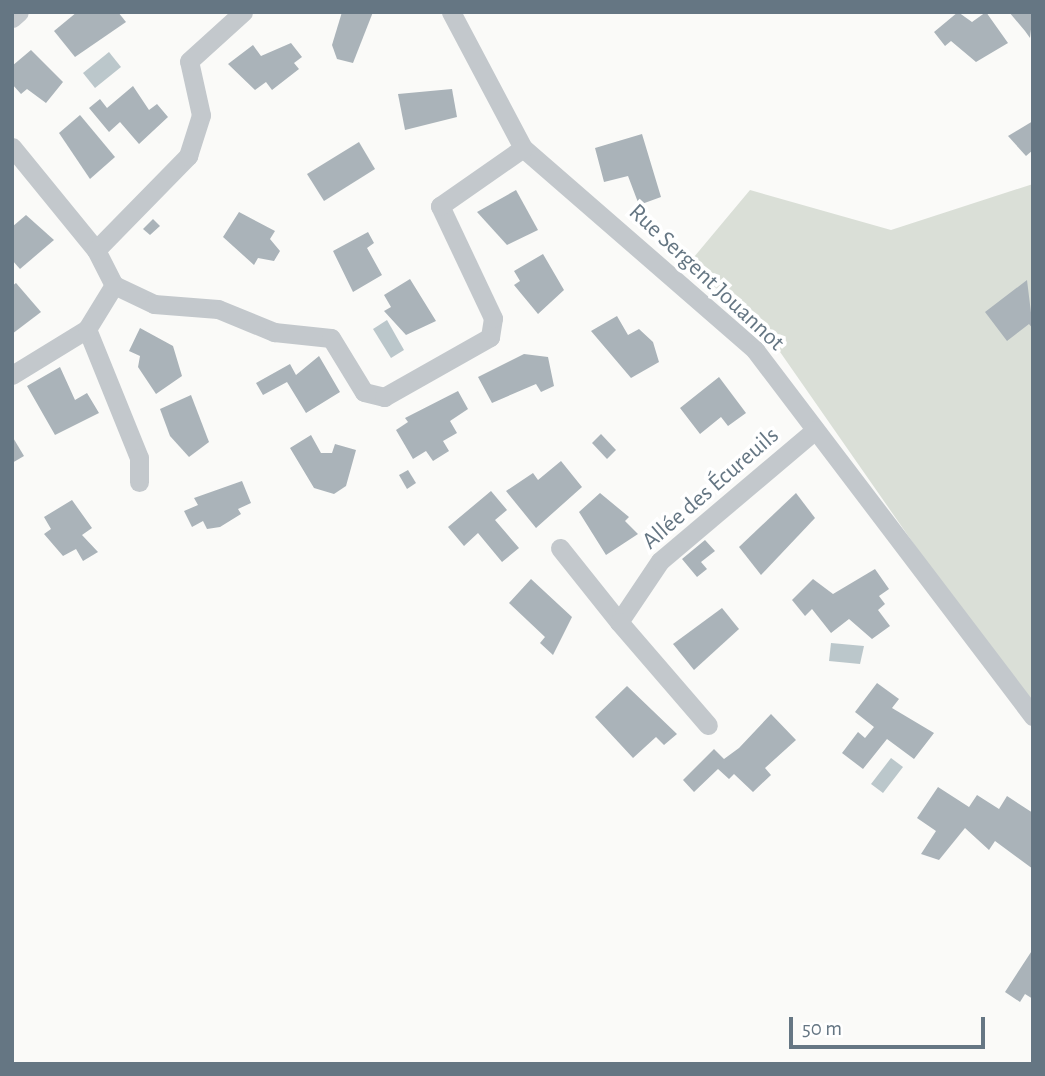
<!DOCTYPE html>
<html>
<head>
<meta charset="utf-8">
<style>
	body { margin:0 }
	#map { position:relative; width:1045px; height:1076px; overflow:hidden; background:#fafaf8; font-family:"Alegreya Sans",sans-serif }
	div>[style] { position:absolute }
	.green>* { inset:0; background:#dadfd7 }
	.water>* { inset:0; background:#bbc7cb }
	.building>* { inset:0; background:#aab3b9 }
	.minor>* { height:19px; margin:-9.5px; padding:0 9.5px; transform-origin:9.5px; border-radius:9.5px; background:#c3c8cc }
	span { translate:-50% -50%; white-space:nowrap; text-align:center; line-height:1.15; -webkit-text-stroke:7px #fff; paint-order:stroke }
	.street-label { font-size:24px; color:#657683 }
	.frame { position:absolute; inset:0; border:14px solid #657683; pointer-events:none }
	.scale { position:absolute; left:789px; top:1017px; width:196px; height:32px; box-sizing:border-box; border:4px solid #657683; border-top:0; padding-left:9px; font-size:21px; line-height:24px; white-space:nowrap; color:#657683; -webkit-text-stroke:5px #fff; paint-order:stroke }
</style>
</head>
<body>
<div id="map">
	<div class="green">
		<i style="clip-path:polygon(1033px 184px,1033px 715px,771px 339px,689px 263px,750px 190px,891px 230px)"></i>
	</div>
	<div class="water">
		<i style="clip-path:polygon(109px 52px,121px 67px,95px 88px,83px 73px)"></i>
		<i style="clip-path:polygon(387px 320px,404px 350px,391px 358px,373px 329px)"></i>
		<i style="clip-path:polygon(831px 643px,864px 646px,860px 664px,829px 661px)"></i>
		<i style="clip-path:polygon(891px 758px,903px 767px,883px 793px,871px 784px)"></i>
	</div>
	<div class="building">
		<i style="clip-path:polygon(77px 12px,118px 12px,126px 22px,75px 57px,54px 31px)"></i>
		<i style="clip-path:polygon(342px 12px,373px 12px,353px 63px,337px 59px,332px 45px)"></i>
		<i style="clip-path:polygon(958px 12px,972px 22px,986px 12px,1008px 43px,976px 62px,951px 41px,945px 46px,934px 32px)"></i>
		<i style="clip-path:polygon(1009px 12px,1033px 12px,1030px 38px,1025px 31px)"></i>
		<i style="clip-path:polygon(291px 43px,302px 57px,294px 63px,299px 69px,272px 90px,266px 82px,255px 90px,228px 64px,253px 45px,261px 56px)"></i>
		<i style="clip-path:polygon(31px 50px,63px 82px,46px 103px,27px 89px,21px 94px,12px 84px,12px 66px)"></i>
		<i style="clip-path:polygon(133px 86px,149px 110px,157px 104px,168px 117px,139px 144px,120px 122px,109px 132px,89px 108px,100px 99px,107px 108px)"></i>
		<i style="clip-path:polygon(452px 89px,457px 117px,405px 130px,398px 94px)"></i>
		<i style="clip-path:polygon(80px 115px,115px 157px,90px 179px,59px 133px)"></i>
		<i style="clip-path:polygon(1033px 121px,1033px 150px,1026px 156px,1008px 136px)"></i>
		<i style="clip-path:polygon(642px 134px,661px 197px,639px 205px,628px 176px,604px 182px,595px 148px)"></i>
		<i style="clip-path:polygon(359px 142px,375px 169px,324px 201px,307px 174px)"></i>
		<i style="clip-path:polygon(516px 190px,538px 230px,507px 245px,477px 212px)"></i>
		<i style="clip-path:polygon(239px 212px,275px 231px,270px 239px,280px 251px,274px 261px,258px 258px,254px 265px,223px 237px)"></i>
		<i style="clip-path:polygon(26px 215px,54px 240px,20px 269px,12px 260px,12px 227px)"></i>
		<i style="clip-path:polygon(153px 219px,160px 226px,150px 235px,143px 229px)"></i>
		<i style="clip-path:polygon(368px 232px,374px 243px,367px 248px,382px 275px,353px 292px,333px 251px)"></i>
		<i style="clip-path:polygon(543px 254px,564px 290px,538px 314px,514px 285px,520px 281px,514px 271px)"></i>
		<i style="clip-path:polygon(410px 279px,436px 321px,406px 335px,384px 311px,391px 307px,384px 295px)"></i>
		<i style="clip-path:polygon(1027px 280px,1033px 329px,1029px 324px,1007px 341px,985px 312px)"></i>
		<i style="clip-path:polygon(16px 283px,41px 312px,12px 334px,12px 286px)"></i>
		<i style="clip-path:polygon(617px 316px,628px 335px,639px 329px,653px 342px,659px 362px,631px 378px,591px 331px)"></i>
		<i style="clip-path:polygon(140px 328px,173px 346px,182px 376px,156px 394px,138px 367px,140px 356px,129px 351px)"></i>
		<i style="clip-path:polygon(524px 354px,548px 357px,554px 386px,541px 392px,536px 384px,492px 403px,478px 377px)"></i>
		<i style="clip-path:polygon(319px 356px,340px 392px,306px 413px,287px 382px,263px 395px,256px 383px,290px 364px,296px 375px)"></i>
		<i style="clip-path:polygon(60px 367px,75px 400px,87px 393px,99px 413px,55px 435px,27px 386px)"></i>
		<i style="clip-path:polygon(719px 377px,746px 413px,728px 426px,721px 417px,700px 434px,680px 408px)"></i>
		<i style="clip-path:polygon(458px 391px,468px 409px,450px 421px,457px 433px,443px 441px,449px 451px,433px 461px,426px 451px,413px 459px,396px 430px,408px 422px,405px 418px)"></i>
		<i style="clip-path:polygon(191px 395px,209px 442px,189px 457px,170px 436px,160px 409px)"></i>
		<i style="clip-path:polygon(601px 434px,616px 450px,607px 459px,592px 443px)"></i>
		<i style="clip-path:polygon(311px 435px,321px 453px,332px 453px,335px 444px,356px 450px,346px 486px,334px 494px,314px 488px,290px 448px)"></i>
		<i style="clip-path:polygon(12px 436px,24px 456px,12px 463px)"></i>
		<i style="clip-path:polygon(561px 461px,582px 487px,536px 528px,506px 491px,533px 473px,538px 480px)"></i>
		<i style="clip-path:polygon(408px 470px,416px 483px,407px 489px,399px 475px)"></i>
		<i style="clip-path:polygon(242px 481px,251px 503px,238px 509px,241px 514px,220px 527px,207px 529px,203px 521px,192px 527px,184px 511px,198px 505px,194px 498px)"></i>
		<i style="clip-path:polygon(491px 491px,507px 510px,495px 520px,519px 548px,502px 562px,478px 533px,464px 546px,448px 527px)"></i>
		<i style="clip-path:polygon(600px 493px,629px 517px,625px 521px,638px 534px,606px 555px,579px 512px)"></i>
		<i style="clip-path:polygon(796px 493px,815px 518px,761px 575px,739px 547px)"></i>
		<i style="clip-path:polygon(72px 500px,92px 528px,82px 535px,98px 552px,83px 561px,76px 549px,63px 556px,44px 534px,51px 529px,44px 517px)"></i>
		<i style="clip-path:polygon(705px 540px,715px 551px,701px 562px,707px 569px,697px 577px,682px 559px)"></i>
		<i style="clip-path:polygon(875px 569px,889px 589px,879px 596px,885px 604px,878px 610px,890px 626px,872px 639px,849px 619px,831px 633px,812px 609px,805px 616px,792px 600px,813px 579px,833px 594px)"></i>
		<i style="clip-path:polygon(531px 579px,572px 617px,553px 655px,540px 643px,545px 637px,509px 603px)"></i>
		<i style="clip-path:polygon(722px 608px,739px 629px,694px 670px,673px 644px)"></i>
		<i style="clip-path:polygon(877px 683px,899px 699px,892px 708px,934px 733px,914px 759px,887px 739px,863px 769px,842px 753px,858px 732px,865px 738px,874px 727px,855px 712px)"></i>
		<i style="clip-path:polygon(627px 686px,677px 734px,664px 745px,656px 737px,633px 758px,595px 717px)"></i>
		<i style="clip-path:polygon(771px 714px,796px 740px,765px 768px,771px 775px,753px 792px,734px 774px,729px 779px,718px 769px,694px 792px,683px 780px,714px 749px,724px 759px,739px 748px)"></i>
		<i style="clip-path:polygon(938px 787px,969px 807px,977px 795px,999px 809px,1007px 796px,1033px 813px,1033px 869px,995px 841px,989px 850px,965px 828px,939px 860px,921px 854px,936px 831px,917px 818px)"></i>
		<i style="clip-path:polygon(1033px 949px,1033px 999px,1025px 994px,1020px 1002px,1005px 992px)"></i>
	</div>
	<div class="minor">
		<i style="left:451px;top:12px;width:154px;rotate:62.1deg"></i>
		<i style="left:523px;top:148px;width:308px;rotate:41deg"></i>
		<i style="left:755px;top:350px;width:460px;rotate:52.8deg"></i>
		<i style="left:12px;top:18px;width:9px;rotate:-41deg"></i>
		<i style="left:12px;top:147px;width:133px;rotate:50.8deg"></i>
		<i style="left:96px;top:250px;width:39px;rotate:63deg"></i>
		<i style="left:114px;top:285px;width:44px;rotate:25.4deg"></i>
		<i style="left:154px;top:304px;width:64px;rotate:4.5deg"></i>
		<i style="left:218px;top:309px;width:61px;rotate:22.3deg"></i>
		<i style="left:274px;top:332px;width:57px;rotate:6deg"></i>
		<i style="left:331px;top:338px;width:63px;rotate:58.6deg"></i>
		<i style="left:364px;top:392px;width:21px;rotate:14deg"></i>
		<i style="left:384px;top:397px;width:122px;rotate:-29.5deg"></i>
		<i style="left:490px;top:337px;width:19px;rotate:-81deg"></i>
		<i style="left:493px;top:318px;width:124px;rotate:-115.3deg"></i>
		<i style="left:440px;top:206px;width:101px;rotate:-34.9deg"></i>
		<i style="left:96px;top:250px;width:132px;rotate:-45.6deg"></i>
		<i style="left:188px;top:156px;width:43px;rotate:-72.4deg"></i>
		<i style="left:201px;top:115px;width:55px;rotate:-102.5deg"></i>
		<i style="left:189px;top:61px;width:73px;rotate:-42.2deg"></i>
		<i style="left:87px;top:329px;width:139px;rotate:68deg"></i>
		<i style="left:139px;top:458px;width:24px;rotate:90deg"></i>
		<i style="left:12px;top:375px;width:88px;rotate:-31.5deg"></i>
		<i style="left:87px;top:329px;width:52px;rotate:-58.5deg"></i>
		<i style="left:560px;top:548px;width:95px;rotate:51.4deg"></i>
		<i style="left:619px;top:622px;width:73px;rotate:-56.1deg"></i>
		<i style="left:660px;top:561px;width:203px;rotate:-40.2deg"></i>
		<i style="left:619px;top:622px;width:136px;rotate:49.2deg"></i>
	</div>
	<div class="street-label">
		<span style="left:706px;top:278px;rotate:43deg">Rue Sergent Jouannot</span>
		<span style="left:711px;top:489px;rotate:-41deg">Allée des Écureuils</span>
	</div>
	<div class="frame"></div>
	<div class="scale">50 m</div>
</div>
</body>
</html>
